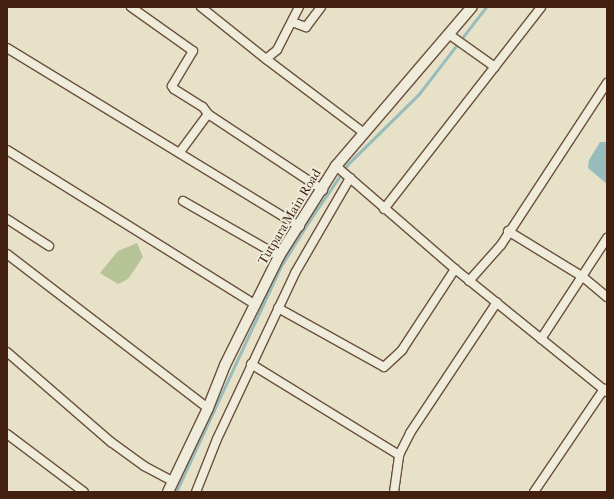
<!DOCTYPE html>
<html>
<head>
<meta charset="utf-8">
<style>
	body { margin:0 }
	#map { position:relative; width:614px; height:499px; overflow:hidden; background:#e7e1c7; font-family:"IM FELL French Canon",serif }
	div>[style] { position:absolute }
	.green>* { inset:0; background:#b6c396 }
	.water>* { inset:0; background:#98bcbc }
	.stream>* { height:2.5px; margin:-1.25px; padding:0 1.25px; transform-origin:1.25px; border-radius:1.25px; background:#98bcbc }
	.roads { filter:drop-shadow(1px 0 #6b503d) drop-shadow(-1px 0 #6b503d) drop-shadow(0 1px #6b503d) drop-shadow(0 -1px #6b503d) }
	.minor>* { height:8px; margin:-4px; padding:0 4px; transform-origin:4px; border-radius:4px; background:#efecdb }
	.tertiary>* { height:10px; margin:-5px; padding:0 5px; transform-origin:5px; border-radius:5px; background:#efecdb }
	span { translate:-50% -50%; white-space:nowrap; text-align:center; line-height:1.15; -webkit-text-stroke:4px #efecdb; paint-order:stroke }
	.street-label { font-size:13px; color:#421f0f }
	.frame { position:absolute; inset:0; border:8px solid #421f0f; pointer-events:none }
</style>
</head>
<body>
<div id="map">
	<div class="green">
		<i style="clip-path:polygon(137px 243px,143px 257px,128px 279px,118px 284px,100px 273px,118px 251px)"></i>
	</div>
	<div class="water">
		<i style="clip-path:polygon(600px 142px,607px 142px,607px 184px,588px 168px,589px 160px)"></i>
	</div>
	<div class="stream">
		<i style="left:176px;top:492px;width:249px;rotate:-65.1deg"></i>
		<i style="left:281px;top:266px;width:53px;rotate:-58.1deg"></i>
		<i style="left:309px;top:221px;width:69px;rotate:-55.6deg"></i>
		<i style="left:348px;top:164px;width:100px;rotate:-44.6deg"></i>
		<i style="left:419px;top:94px;width:110px;rotate:-52.4deg"></i>
	</div>
	<div class="roads">
		<div class="minor">
			<i style="left:131px;top:7px;width:76px;rotate:35.4deg"></i>
			<i style="left:193px;top:51px;width:41px;rotate:121deg"></i>
			<i style="left:172px;top:86px;width:4px;rotate:56deg"></i>
			<i style="left:174px;top:89px;width:34px;rotate:32deg"></i>
			<i style="left:203px;top:107px;width:9px;rotate:54deg"></i>
			<i style="left:208px;top:114px;width:47px;rotate:126.4deg"></i>
			<i style="left:201px;top:7px;width:83px;rotate:38.7deg"></i>
			<i style="left:299px;top:7px;width:48px;rotate:117.1deg"></i>
			<i style="left:277px;top:50px;width:14px;rotate:141deg"></i>
			<i style="left:266px;top:59px;width:121px;rotate:37deg"></i>
			<i style="left:292px;top:22px;width:15px;rotate:20deg"></i>
			<i style="left:306px;top:27px;width:25px;rotate:-53deg"></i>
			<i style="left:450px;top:35px;width:55px;rotate:35.4deg"></i>
			<i style="left:7px;top:48px;width:343px;rotate:31.4deg"></i>
			<i style="left:208px;top:114px;width:138px;rotate:33.5deg"></i>
			<i style="left:7px;top:150px;width:293px;rotate:31.9deg"></i>
			<i style="left:336px;top:166px;width:157px;rotate:40.9deg"></i>
			<i style="left:455px;top:269px;width:196px;rotate:39deg"></i>
			<i style="left:183px;top:201px;width:111px;rotate:29.8deg"></i>
			<i style="left:384px;top:209px;width:256px;rotate:-52.1deg"></i>
			<i style="left:7px;top:219px;width:50px;rotate:32.7deg"></i>
			<i style="left:508px;top:231px;width:88px;rotate:31.5deg"></i>
			<i style="left:583px;top:277px;width:31px;rotate:40deg"></i>
			<i style="left:7px;top:254px;width:253px;rotate:37.5deg"></i>
			<i style="left:469px;top:281px;width:48px;rotate:-48.4deg"></i>
			<i style="left:501px;top:245px;width:194px;rotate:-56.8deg"></i>
			<i style="left:278px;top:308px;width:121px;rotate:29.1deg"></i>
			<i style="left:384px;top:367px;width:25px;rotate:-43deg"></i>
			<i style="left:402px;top:350px;width:97px;rotate:-56.8deg"></i>
			<i style="left:541px;top:339px;width:121px;rotate:-56.8deg"></i>
			<i style="left:7px;top:352px;width:138px;rotate:40.9deg"></i>
			<i style="left:111px;top:442px;width:41px;rotate:36deg"></i>
			<i style="left:144px;top:466px;width:32px;rotate:28deg"></i>
			<i style="left:251px;top:364px;width:174px;rotate:31.6deg"></i>
			<i style="left:7px;top:434px;width:96px;rotate:37deg"></i>
			<i style="left:196px;top:492px;width:57px;rotate:-68.4deg"></i>
			<i style="left:217px;top:439px;width:183px;rotate:-64.8deg"></i>
			<i style="left:295px;top:273px;width:110px;rotate:-59.9deg"></i>
			<i style="left:394px;top:492px;width:37px;rotate:-82deg"></i>
			<i style="left:399px;top:455px;width:25px;rotate:-63deg"></i>
			<i style="left:410px;top:433px;width:157px;rotate:-56.4deg"></i>
			<i style="left:534px;top:492px;width:125px;rotate:-55.8deg"></i>
		</div>
		<div class="tertiary">
			<i style="left:168px;top:492px;width:93px;rotate:-64.5deg"></i>
			<i style="left:208px;top:408px;width:46px;rotate:-68.4deg"></i>
			<i style="left:225px;top:365px;width:122px;rotate:-63.6deg"></i>
			<i style="left:279px;top:256px;width:107px;rotate:-57.7deg"></i>
			<i style="left:336px;top:166px;width:209px;rotate:-49.5deg"></i>
		</div>
	</div>
	<div class="street-label">
		<span style="left:290px;top:217px;rotate:-59deg">Tutpara Main Road</span>
	</div>
	<div class="frame"></div>
</div>
</body>
</html>
